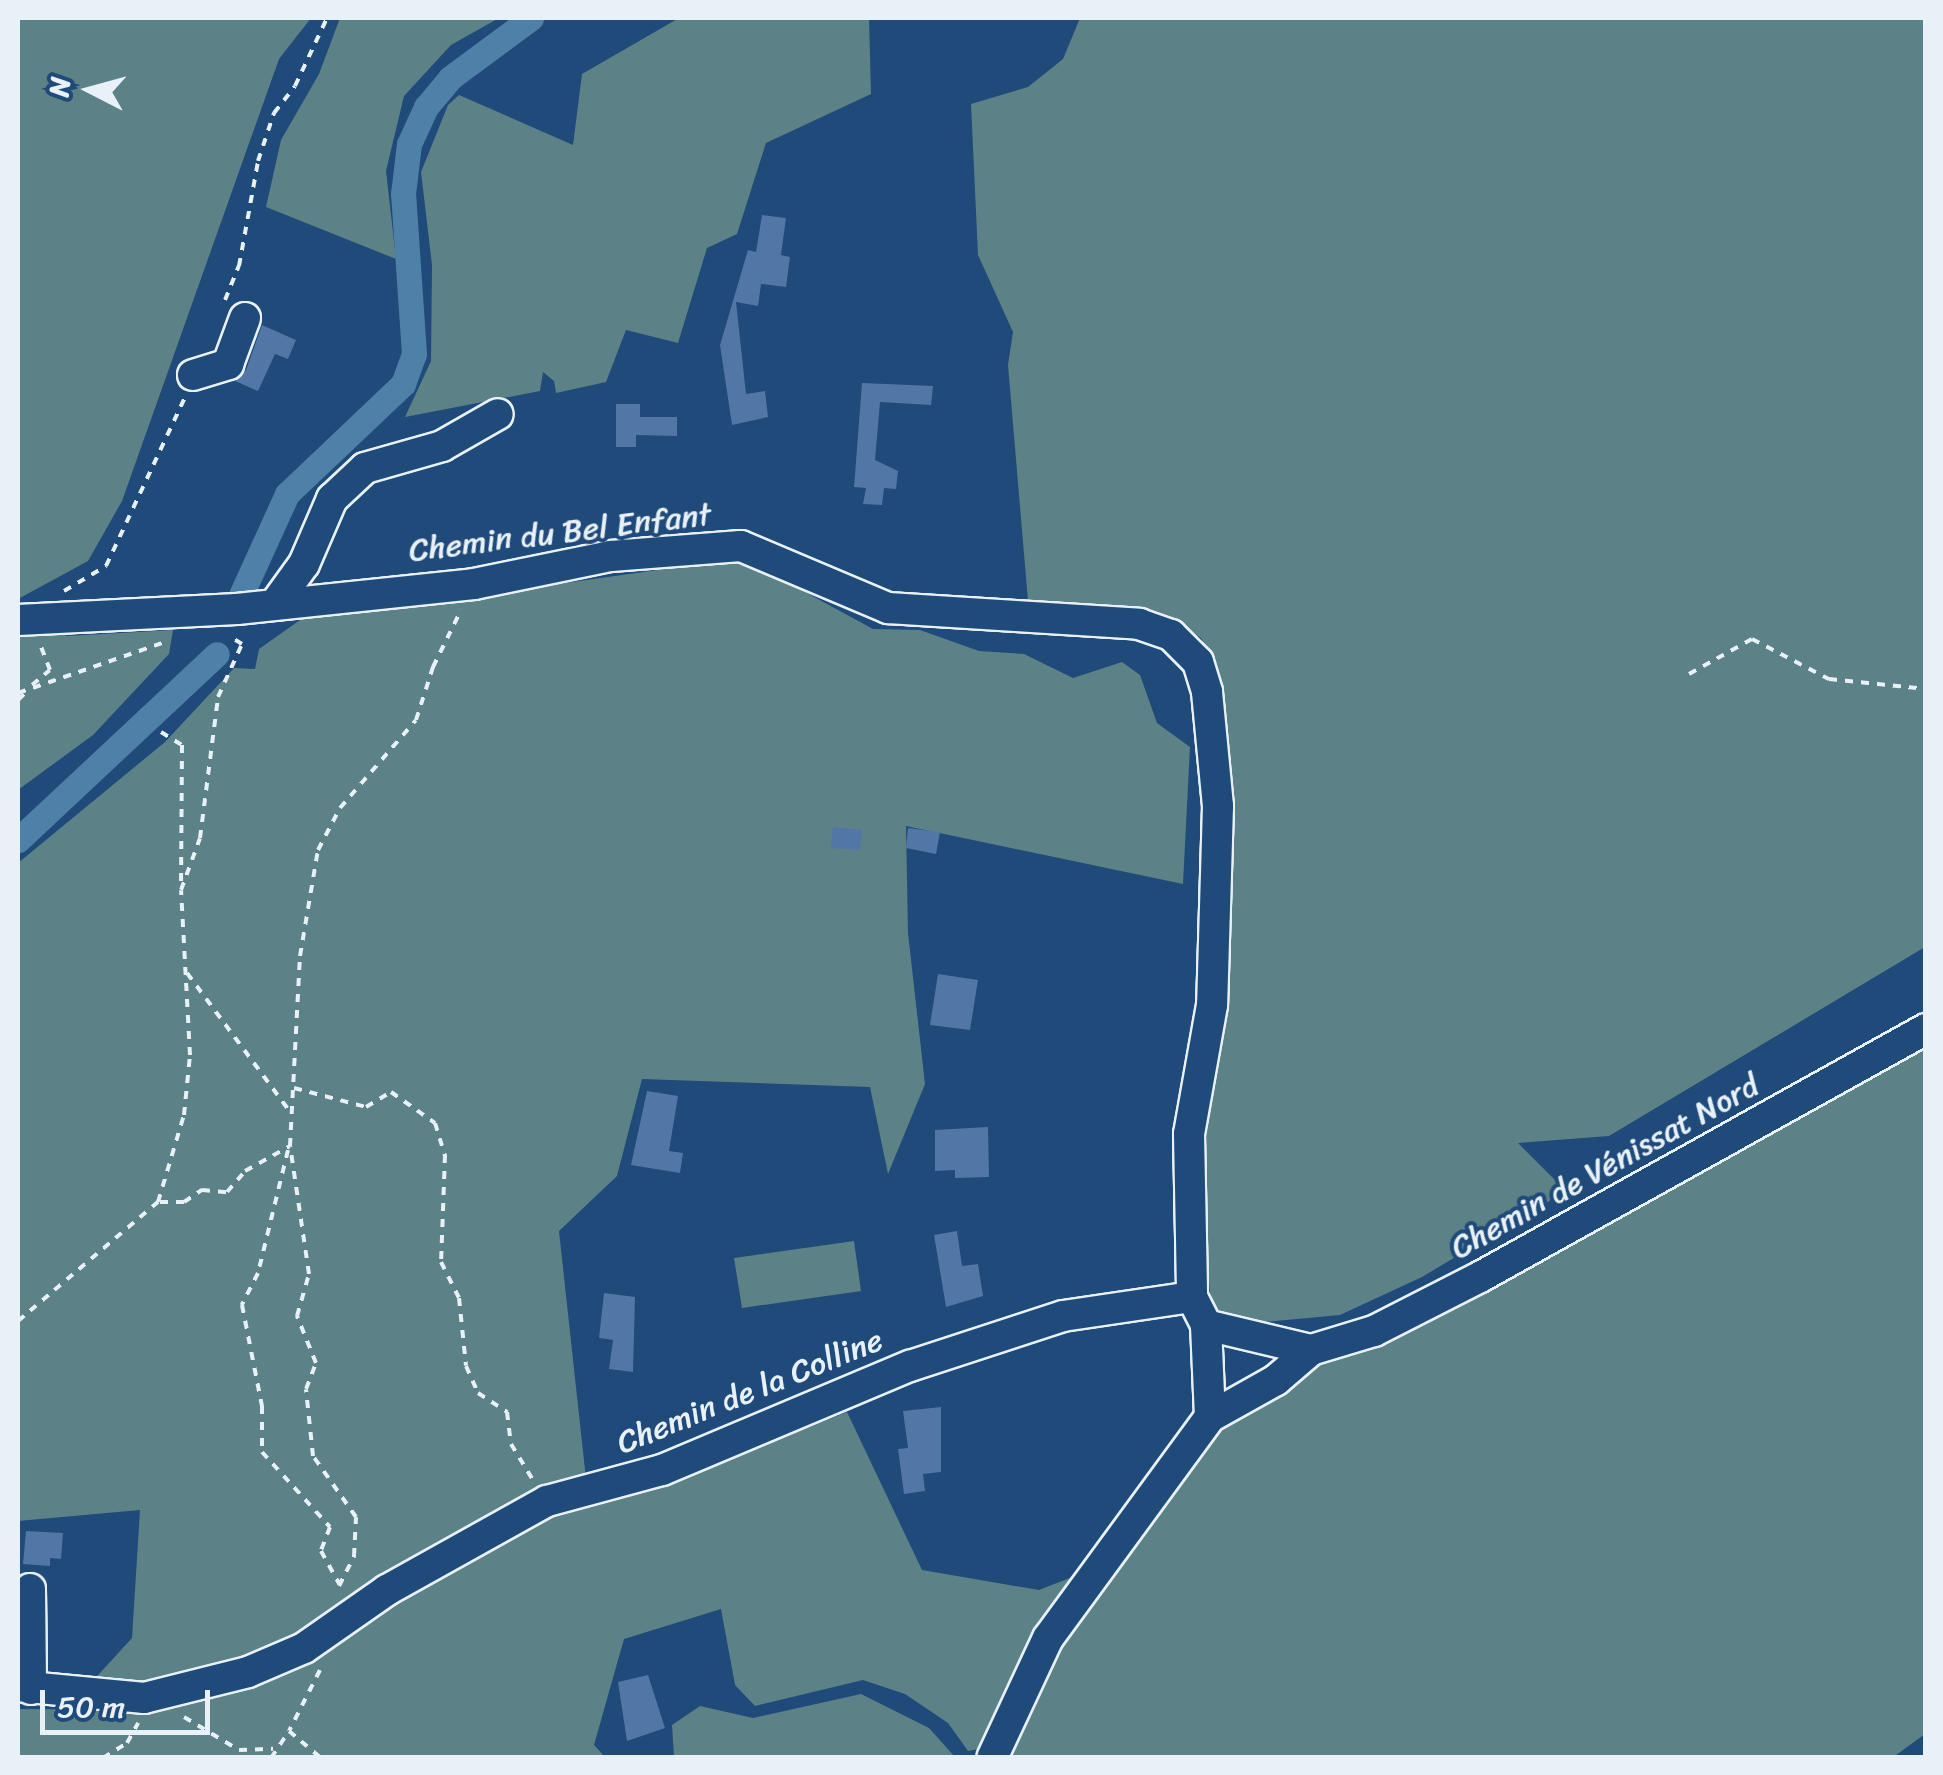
<!DOCTYPE html>
<html>
<head>
<meta charset="utf-8">
<style>
	body { margin:0 }
	#map { position:relative; width:1943px; height:1775px; overflow:hidden; background:#1f4a7a; font-family:Sriracha,sans-serif }
	div>[style] { position:absolute }
	.green>* { inset:0; background:#5c8186 }
	.canal>* { height:25px; margin:-12.5px; padding:0 12.5px; transform-origin:12.5px; border-radius:12.5px; background:#4f80a7 }
	.building>* { inset:0; background:#5276a6 }
	.path>* { height:4px; margin-top:-2px; transform-origin:0; background:repeating-linear-gradient(90deg,#e8f1f8 0 8px,transparent 0 16px) }
	.roads { filter:drop-shadow(2px 0 #e8f1f8) drop-shadow(-2px 0 #e8f1f8) drop-shadow(0 2px #e8f1f8) drop-shadow(0 -2px #e8f1f8) }
	.minor>* { height:30px; margin:-15px; padding:0 15px; transform-origin:15px; border-radius:15px; background:#1f4a7a }
	span { translate:-50% -50%; white-space:nowrap; text-align:center; line-height:1.15; -webkit-text-stroke:8px #1f4a7a; paint-order:stroke }
	.street-label { font-size:32px; color:#e8f1f8 }
	.frame { position:absolute; inset:0; border:20px solid #e8f1f8; pointer-events:none }
	.north { position:absolute; left:40px; top:40px; width:100px; height:100px; -webkit-text-stroke:8px #1f4a7a; paint-order:stroke; rotate:276deg; font-size:28px; font-weight:700; line-height:40px; text-align:center; color:#e8f1f8 }
	.north::after { content:''; display:block; margin:auto; width:35px; height:45px; background:#e8f1f8; clip-path:polygon(50% 0,100% 100%,50% 72%,0 100%) }
	.scale { position:absolute; left:40px; top:1690px; width:170px; height:45px; box-sizing:border-box; border:5px solid #e8f1f8; border-top:0; padding-left:12px; font-size:30px; line-height:35px; white-space:nowrap; color:#e8f1f8; -webkit-text-stroke:8px #1f4a7a; paint-order:stroke }
</style>
</head>
<body>
<div id="map">
	<div class="green">
		<i style="clip-path:polygon(18px 18px,311px 18px,279px 59px,122px 501px,88px 561px,18px 599px)"></i>
		<i style="clip-path:polygon(340px 18px,499px 18px,451px 45px,404px 96px,386px 171px,396px 259px,266px 207px,281px 140px,319px 74px)"></i>
		<i style="clip-path:polygon(679px 18px,869px 18px,871px 94px,766px 143px,737px 234px,707px 248px,678px 343px,626px 330px,606px 382px,556px 393px,554px 381px,543px 372px,540px 391px,405px 417px,431px 361px,432px 265px,421px 172px,448px 105px,459px 95px,573px 145px,582px 74px)"></i>
		<i style="clip-path:polygon(1080px 18px,1925px 18px,1925px 947px,1609px 1136px,1518px 1143px,1566px 1191px,1422px 1277px,1340px 1315px,1253px 1323px,1214px 1309px,1210px 1294px,1195px 1115px,1223px 755px,1220px 674px,1201px 638px,1175px 622px,1028px 601px,1008px 365px,1013px 332px,978px 255px,971px 104px,1028px 87px,1063px 59px)"></i>
		<i style="clip-path:polygon(743px 558px,873px 629px,920px 630px,979px 651px,1024px 654px,1073px 678px,1122px 662px,1140px 675px,1157px 723px,1190px 747px,1183px 884px,906px 826px,908px 933px,925px 1084px,888px 1174px,870px 1087px,642px 1079px,617px 1176px,559px 1231px,586px 1479px,356px 1592px,320px 1625px,188px 1682px,88px 1686px,132px 1638px,140px 1510px,18px 1521px,18px 863px,165px 742px,234px 668px,255px 669px,259px 649px,317px 608px,437px 601px)"></i>
		<i style="clip-path:polygon(43px 626px,67px 636px,173px 630px,169px 654px,93px 735px,18px 790px,18px 627px)"></i>
		<i style="clip-path:polygon(1925px 1046px,1925px 1734px,1892px 1758px,1007px 1758px,1062px 1642px,1214px 1429px,1299px 1374px,1462px 1305px)"></i>
		<i style="clip-path:polygon(854px 1241px,861px 1291px,742px 1308px,734px 1258px)"></i>
		<i style="clip-path:polygon(847px 1412px,922px 1570px,1039px 1590px,1090px 1570px,984px 1748px,968px 1751px,948px 1723px,905px 1694px,863px 1680px,755px 1706px,735px 1685px,721px 1609px,624px 1639px,594px 1745px,605px 1757px,18px 1758px,18px 1709px,154px 1710px,367px 1614px,539px 1520px,717px 1464px)"></i>
		<i style="clip-path:polygon(861px 1694px,929px 1728px,955px 1757px,674px 1757px,672px 1725px,700px 1706px,753px 1718px)"></i>
	</div>
	<div class="canal">
		<i style="left:241px;top:595px;width:111px;rotate:-65.5deg"></i>
		<i style="left:287px;top:494px;width:160px;rotate:-43.5deg"></i>
		<i style="left:403px;top:384px;width:32px;rotate:-70deg"></i>
		<i style="left:414px;top:354px;width:160px;rotate:-93.9deg"></i>
		<i style="left:403px;top:194px;width:50px;rotate:-83.2deg"></i>
		<i style="left:409px;top:144px;width:41px;rotate:-65.3deg"></i>
		<i style="left:426px;top:107px;width:38px;rotate:-50deg"></i>
		<i style="left:450px;top:78px;width:101px;rotate:-36.5deg"></i>
		<i style="left:18px;top:840px;width:272px;rotate:-43.1deg"></i>
	</div>
	<div class="building">
		<i style="clip-path:polygon(762px 215px,786px 218px,781px 255px,790px 257px,786px 287px,761px 284px,758px 306px,736px 302px,746px 394px,765px 391px,768px 417px,732px 425px,720px 345px,748px 250px,756px 252px)"></i>
		<i style="clip-path:polygon(262px 325px,296px 340px,288px 359px,275px 354px,258px 391px,235px 381px,246px 370px)"></i>
		<i style="clip-path:polygon(862px 383px,933px 386px,931px 405px,880px 402px,875px 460px,898px 471px,896px 489px,884px 488px,882px 505px,863px 504px,866px 488px,854px 487px)"></i>
		<i style="clip-path:polygon(616px 404px,640px 404px,640px 417px,677px 417px,677px 436px,636px 435px,636px 447px,616px 447px)"></i>
		<i style="clip-path:polygon(833px 827px,862px 830px,860px 850px,831px 848px)"></i>
		<i style="clip-path:polygon(908px 828px,940px 832px,936px 854px,906px 848px)"></i>
		<i style="clip-path:polygon(938px 974px,978px 980px,970px 1030px,930px 1025px)"></i>
		<i style="clip-path:polygon(647px 1091px,678px 1096px,669px 1151px,683px 1153px,680px 1173px,631px 1165px)"></i>
		<i style="clip-path:polygon(988px 1127px,989px 1177px,955px 1178px,955px 1170px,935px 1171px,935px 1130px)"></i>
		<i style="clip-path:polygon(957px 1231px,962px 1266px,978px 1264px,983px 1296px,946px 1307px,934px 1235px)"></i>
		<i style="clip-path:polygon(604px 1293px,635px 1297px,633px 1372px,609px 1369px,613px 1340px,599px 1338px)"></i>
		<i style="clip-path:polygon(941px 1407px,941px 1472px,923px 1474px,925px 1491px,904px 1494px,898px 1449px,908px 1448px,903px 1411px)"></i>
		<i style="clip-path:polygon(26px 1531px,63px 1533px,61px 1559px,50px 1558px,50px 1566px,23px 1564px)"></i>
		<i style="clip-path:polygon(648px 1675px,665px 1728px,627px 1741px,618px 1682px)"></i>
	</div>
	<div class="path">
		<i style="left:225px;top:300px;width:37px;rotate:-68deg"></i>
		<i style="left:239px;top:266px;width:107px;rotate:-79.7deg"></i>
		<i style="left:258px;top:161px;width:51px;rotate:-71.6deg"></i>
		<i style="left:274px;top:113px;width:34px;rotate:-52deg"></i>
		<i style="left:295px;top:86px;width:75px;rotate:-64.8deg"></i>
		<i style="left:64px;top:591px;width:49px;rotate:-30.8deg"></i>
		<i style="left:106px;top:566px;width:187px;rotate:-64.9deg"></i>
		<i style="left:1689px;top:674px;width:72px;rotate:-29.1deg"></i>
		<i style="left:1752px;top:639px;width:87px;rotate:27.5deg"></i>
		<i style="left:1829px;top:679px;width:98px;rotate:5.9deg"></i>
		<i style="left:32px;top:685px;width:23px;rotate:-40deg"></i>
		<i style="left:50px;top:670px;width:25px;rotate:-111deg"></i>
		<i style="left:18px;top:693px;width:159px;rotate:-19.1deg"></i>
		<i style="left:18px;top:700px;width:11px;rotate:-45deg"></i>
		<i style="left:161px;top:732px;width:25px;rotate:32deg"></i>
		<i style="left:182px;top:745px;width:140px;rotate:90.4deg"></i>
		<i style="left:187px;top:973px;width:174px;rotate:53.4deg"></i>
		<i style="left:294px;top:1088px;width:74px;rotate:14.8deg"></i>
		<i style="left:366px;top:1107px;width:29px;rotate:-31deg"></i>
		<i style="left:391px;top:1092px;width:54px;rotate:35.2deg"></i>
		<i style="left:435px;top:1123px;width:34px;rotate:73deg"></i>
		<i style="left:445px;top:1155px;width:107px;rotate:92.1deg"></i>
		<i style="left:441px;top:1262px;width:40px;rotate:63.4deg"></i>
		<i style="left:459px;top:1298px;width:68px;rotate:84.1deg"></i>
		<i style="left:466px;top:1366px;width:30px;rotate:66deg"></i>
		<i style="left:478px;top:1393px;width:35px;rotate:33deg"></i>
		<i style="left:507px;top:1412px;width:32px;rotate:83deg"></i>
		<i style="left:511px;top:1444px;width:42px;rotate:58.6deg"></i>
		<i style="left:288px;top:1150px;width:127px;rotate:103.7deg"></i>
		<i style="left:258px;top:1273px;width:36px;rotate:117deg"></i>
		<i style="left:242px;top:1305px;width:103px;rotate:78.8deg"></i>
		<i style="left:262px;top:1406px;width:46px;rotate:90deg"></i>
		<i style="left:262px;top:1452px;width:101px;rotate:47.8deg"></i>
		<i style="left:330px;top:1527px;width:26px;rotate:111deg"></i>
		<i style="left:321px;top:1551px;width:38px;rotate:61deg"></i>
		<i style="left:160px;top:1202px;width:24px"></i>
		<i style="left:184px;top:1202px;width:22px;rotate:-34deg"></i>
		<i style="left:202px;top:1190px;width:25px;rotate:5deg"></i>
		<i style="left:227px;top:1192px;width:28px;rotate:-49deg"></i>
		<i style="left:245px;top:1171px;width:51px;rotate:-29.1deg"></i>
		<i style="left:18px;top:1321px;width:184px;rotate:-40.4deg"></i>
		<i style="left:158px;top:1202px;width:91px;rotate:-73.4deg"></i>
		<i style="left:184px;top:1115px;width:60px;rotate:-84.3deg"></i>
		<i style="left:190px;top:1055px;width:165px;rotate:-93.1deg"></i>
		<i style="left:181px;top:890px;width:55px;rotate:-69.9deg"></i>
		<i style="left:200px;top:838px;width:142px;rotate:-82.7deg"></i>
		<i style="left:218px;top:697px;width:58px;rotate:-65.6deg"></i>
		<i style="left:242px;top:644px;width:13px;rotate:-148deg"></i>
		<i style="left:339px;top:1586px;width:34px;rotate:-63deg"></i>
		<i style="left:354px;top:1556px;width:39px;rotate:-87deg"></i>
		<i style="left:356px;top:1517px;width:75px;rotate:-125.2deg"></i>
		<i style="left:313px;top:1456px;width:67px;rotate:-96deg"></i>
		<i style="left:306px;top:1389px;width:28px;rotate:-69deg"></i>
		<i style="left:316px;top:1363px;width:51px;rotate:-112deg"></i>
		<i style="left:297px;top:1316px;width:44px;rotate:-74.1deg"></i>
		<i style="left:309px;top:1274px;width:129px;rotate:-98.4deg"></i>
		<i style="left:290px;top:1146px;width:190px;rotate:-87deg"></i>
		<i style="left:300px;top:956px;width:108px;rotate:-80.4deg"></i>
		<i style="left:318px;top:850px;width:47px;rotate:-62.4deg"></i>
		<i style="left:340px;top:808px;width:116px;rotate:-49.2deg"></i>
		<i style="left:416px;top:720px;width:56px;rotate:-72.2deg"></i>
		<i style="left:433px;top:667px;width:64px;rotate:-63.8deg"></i>
		<i style="left:320px;top:1670px;width:68px;rotate:116.9deg"></i>
		<i style="left:289px;top:1731px;width:42px;rotate:40.2deg"></i>
		<i style="left:184px;top:1717px;width:64px;rotate:31deg"></i>
		<i style="left:239px;top:1750px;width:34px;rotate:-2deg"></i>
		<i style="left:103px;top:1758px;width:28px;rotate:-32deg"></i>
		<i style="left:127px;top:1743px;width:23px;rotate:-61deg"></i>
		<i style="left:271px;top:1758px;width:32px;rotate:-56deg"></i>
	</div>
	<div class="roads">
		<div class="minor">
			<i style="left:193px;top:375px;width:37px;rotate:-17deg"></i>
			<i style="left:228px;top:364px;width:49px;rotate:-69.7deg"></i>
			<i style="left:275px;top:604px;width:49px;rotate:-54.1deg"></i>
			<i style="left:304px;top:564px;width:71px;rotate:-66.7deg"></i>
			<i style="left:332px;top:499px;width:45px;rotate:-43.2deg"></i>
			<i style="left:365px;top:468px;width:80px;rotate:-15.9deg"></i>
			<i style="left:442px;top:446px;width:64px;rotate:-29.7deg"></i>
			<i style="left:18px;top:620px;width:219px;rotate:-2.9deg"></i>
			<i style="left:237px;top:609px;width:238px;rotate:-6deg"></i>
			<i style="left:474px;top:584px;width:140px;rotate:-11.6deg"></i>
			<i style="left:611px;top:556px;width:130px;rotate:-4.4deg"></i>
			<i style="left:741px;top:546px;width:160px;rotate:22.9deg"></i>
			<i style="left:888px;top:608px;width:252px;rotate:3.6deg"></i>
			<i style="left:1139px;top:624px;width:34px;rotate:19deg"></i>
			<i style="left:1171px;top:635px;width:38px;rotate:45deg"></i>
			<i style="left:1198px;top:662px;width:31px;rotate:73deg"></i>
			<i style="left:1207px;top:692px;width:115px;rotate:84.5deg"></i>
			<i style="left:1218px;top:806px;width:199px;rotate:91.7deg"></i>
			<i style="left:1212px;top:1005px;width:131px;rotate:100.1deg"></i>
			<i style="left:1189px;top:1134px;width:163px;rotate:88.9deg"></i>
			<i style="left:1192px;top:1297px;width:31px;rotate:63deg"></i>
			<i style="left:1206px;top:1325px;width:92px;rotate:87.5deg"></i>
			<i style="left:1210px;top:1417px;width:274px;rotate:126.2deg"></i>
			<i style="left:1048px;top:1638px;width:132px;rotate:115deg"></i>
			<i style="left:1206px;top:1325px;width:108px;rotate:13.4deg"></i>
			<i style="left:1210px;top:1417px;width:76px;rotate:-29.3deg"></i>
			<i style="left:1276px;top:1380px;width:46px;rotate:-40.6deg"></i>
			<i style="left:1311px;top:1350px;width:66px;rotate:-16.8deg"></i>
			<i style="left:1374px;top:1331px;width:119px;rotate:-27deg"></i>
			<i style="left:1480px;top:1277px;width:510px;rotate:-29.08deg"></i>
			<i style="left:30px;top:1589px;width:100px;rotate:89.4deg"></i>
			<i style="left:18px;top:1686px;width:127px;rotate:5.4deg"></i>
			<i style="left:144px;top:1698px;width:107px;rotate:-14deg"></i>
			<i style="left:248px;top:1672px;width:61px;rotate:-23.2deg"></i>
			<i style="left:304px;top:1648px;width:101px;rotate:-34.9deg"></i>
			<i style="left:387px;top:1590px;width:183px;rotate:-29.1deg"></i>
			<i style="left:547px;top:1501px;width:119px;rotate:-15.1deg"></i>
			<i style="left:662px;top:1470px;width:269px;rotate:-22.8deg"></i>
			<i style="left:910px;top:1366px;width:161px;rotate:-18.1deg"></i>
			<i style="left:1063px;top:1316px;width:130px;rotate:-8.4deg"></i>
		</div>
	</div>
	<div class="street-label">
		<span style="left:560px;top:533px;rotate:-7deg">Chemin du Bel Enfant</span>
		<span style="left:1605px;top:1167px;rotate:-29deg">Chemin de Vénissat Nord</span>
		<span style="left:750px;top:1392px;rotate:-22deg">Chemin de la Colline</span>
	</div>
	<div class="frame"></div>
	<div class="north">N</div>
	<div class="scale">50 m</div>
</div>
</body>
</html>
